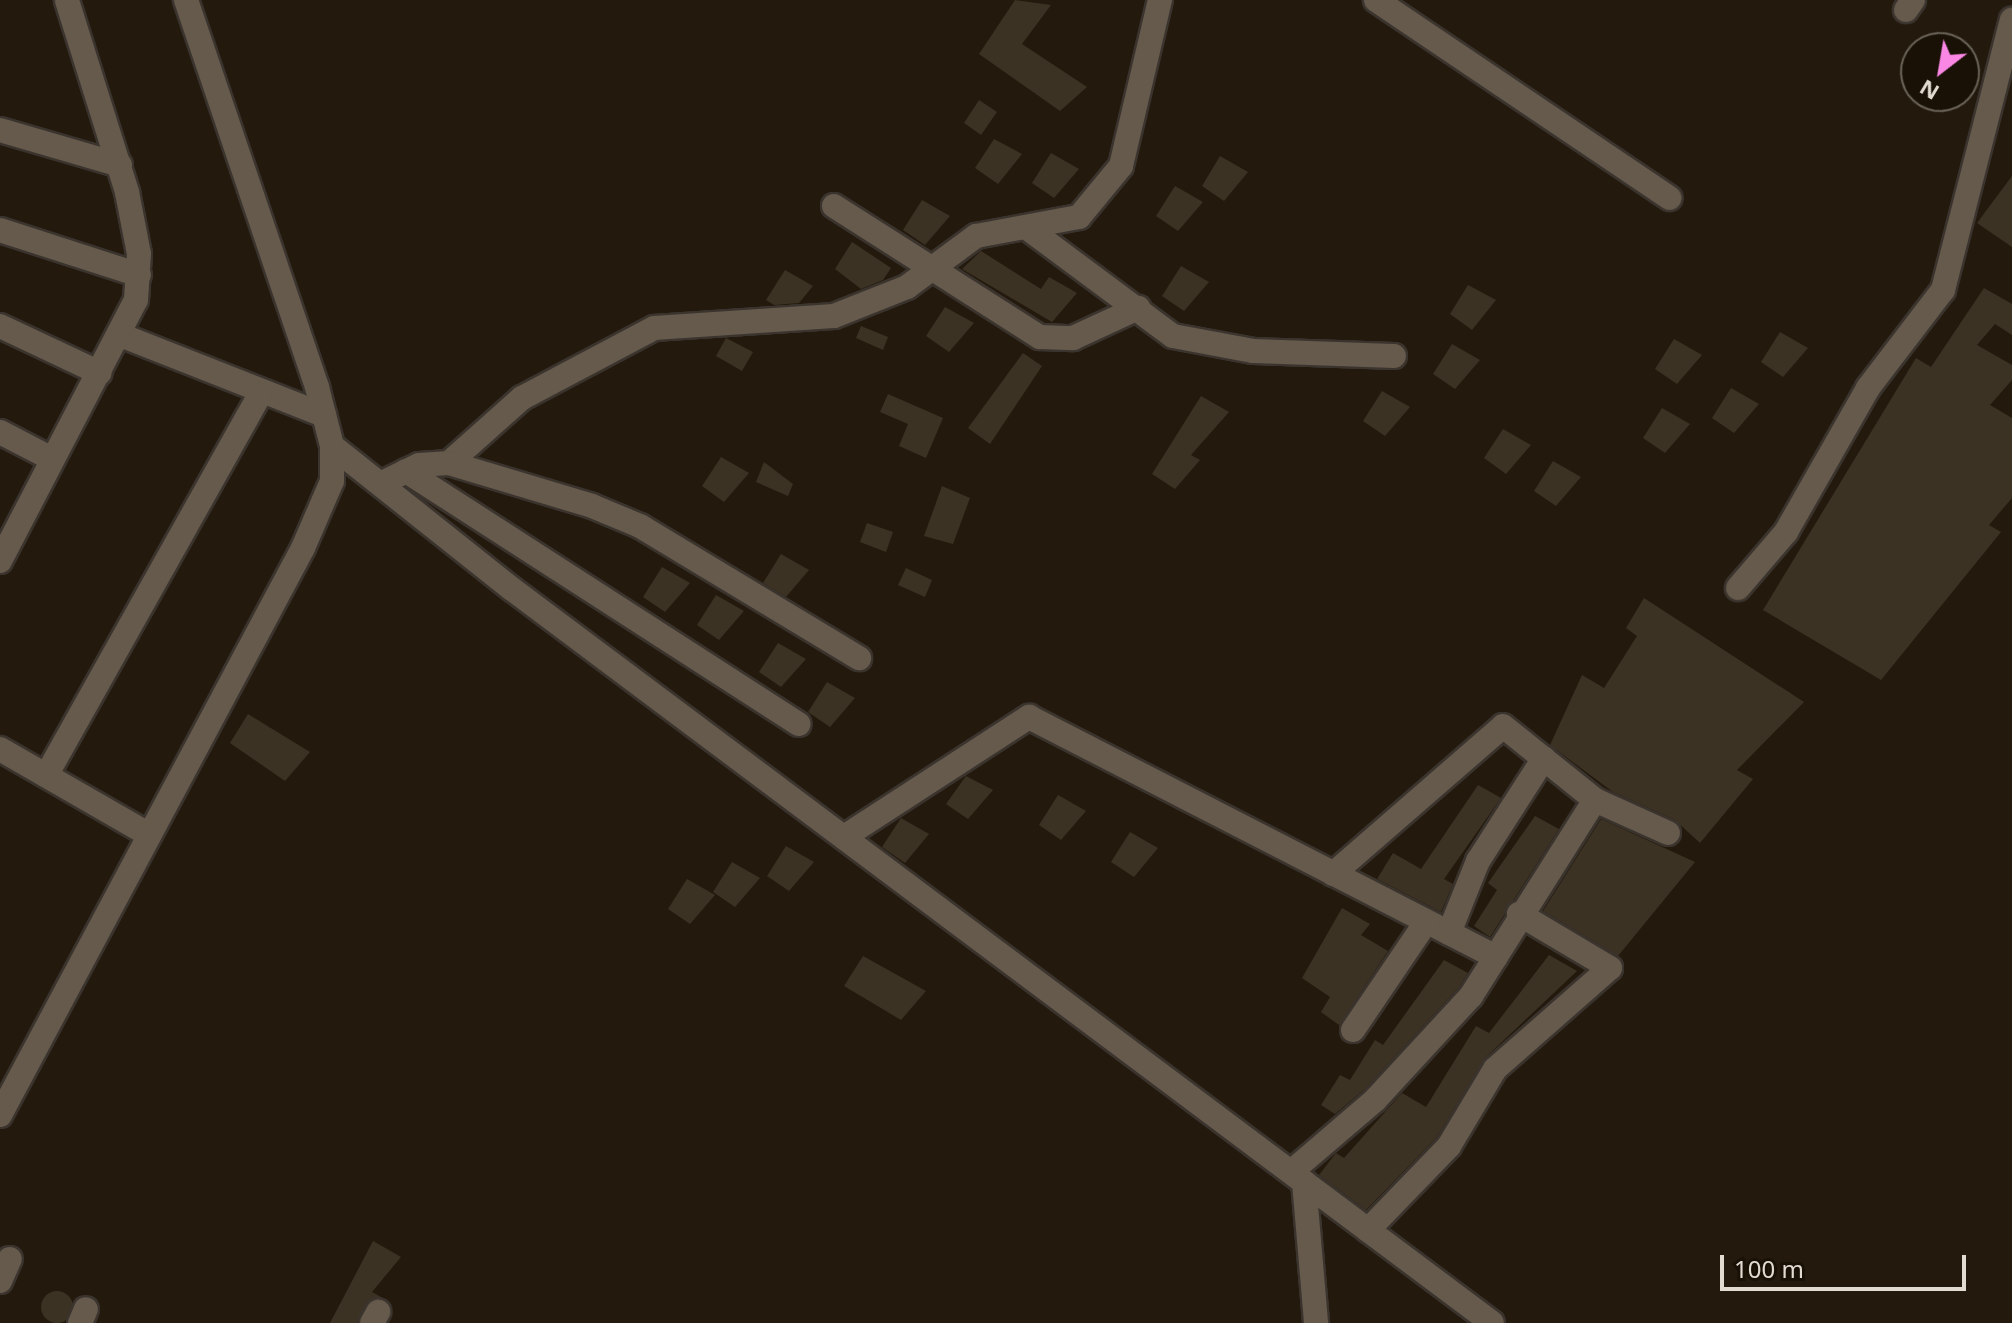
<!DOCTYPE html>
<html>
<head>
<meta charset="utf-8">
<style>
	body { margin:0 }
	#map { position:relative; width:2012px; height:1323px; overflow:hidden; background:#231a0d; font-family:"Noto Sans",sans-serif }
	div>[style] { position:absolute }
	.building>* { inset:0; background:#3b3224 }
	.round { border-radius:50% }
	.roads { filter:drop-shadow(2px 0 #3b342e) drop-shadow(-2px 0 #3b342e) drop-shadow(0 2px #3b342e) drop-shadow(0 -2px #3b342e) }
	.minor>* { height:24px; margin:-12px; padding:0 12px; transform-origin:12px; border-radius:12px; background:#655a4b }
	span { translate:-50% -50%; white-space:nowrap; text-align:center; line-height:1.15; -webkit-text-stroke:6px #191105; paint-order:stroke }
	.north { position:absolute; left:1900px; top:32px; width:80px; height:80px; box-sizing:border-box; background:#191105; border:2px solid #696257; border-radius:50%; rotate:211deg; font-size:22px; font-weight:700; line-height:32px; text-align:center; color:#e1dbd2 }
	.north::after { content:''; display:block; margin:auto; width:28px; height:36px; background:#fb87e5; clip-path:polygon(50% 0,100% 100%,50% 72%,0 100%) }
	.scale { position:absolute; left:1720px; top:1255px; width:246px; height:36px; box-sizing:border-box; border:4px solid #e1dbd2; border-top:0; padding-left:10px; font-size:24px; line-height:28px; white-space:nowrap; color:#e1dbd2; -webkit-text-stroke:6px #191105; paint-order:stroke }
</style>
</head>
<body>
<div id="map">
	<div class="building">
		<i style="clip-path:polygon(1015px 0,1051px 5px,1022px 44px,1087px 87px,1060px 111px,979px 54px)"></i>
		<i style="clip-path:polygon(979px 100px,997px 112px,981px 135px,964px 123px)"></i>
		<i style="clip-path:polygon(994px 139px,1022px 154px,998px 184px,975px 168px)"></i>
		<i style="clip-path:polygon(1051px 153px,1079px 169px,1054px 198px,1032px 183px)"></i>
		<i style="clip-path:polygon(1220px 156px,1248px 172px,1224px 201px,1202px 186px)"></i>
		<i style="clip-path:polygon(2012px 176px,2012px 247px,1977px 223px)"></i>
		<i style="clip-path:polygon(1175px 186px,1203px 202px,1178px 231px,1156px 216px)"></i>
		<i style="clip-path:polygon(922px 200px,950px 216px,925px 245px,903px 230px)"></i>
		<i style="clip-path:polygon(852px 242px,891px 268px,883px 280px,861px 289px,835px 269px)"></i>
		<i style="clip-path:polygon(981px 251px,1041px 289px,1049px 277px,1077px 293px,1052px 322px,962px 269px)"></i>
		<i style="clip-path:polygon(1181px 266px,1209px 282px,1184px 311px,1162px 296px)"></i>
		<i style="clip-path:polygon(785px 270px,813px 286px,799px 303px,774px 305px,766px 300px)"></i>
		<i style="clip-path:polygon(1468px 285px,1496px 300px,1472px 330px,1450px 314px)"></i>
		<i style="clip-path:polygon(1984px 288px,2012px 304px,2012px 335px,1995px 324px,1977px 345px,2012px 365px,2012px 380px,1990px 405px,2012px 418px,2012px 498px,1989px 525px,2001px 532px,1881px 680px,1763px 610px,1916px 358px,1931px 367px)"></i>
		<i style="clip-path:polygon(945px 307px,974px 323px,949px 352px,926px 336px)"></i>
		<i style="clip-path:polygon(861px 326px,888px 337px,883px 350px,856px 338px)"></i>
		<i style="clip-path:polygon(1780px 332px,1808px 348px,1783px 377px,1761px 362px)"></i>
		<i style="clip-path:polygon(726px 338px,753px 352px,742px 371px,716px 356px)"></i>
		<i style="clip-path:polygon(1674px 339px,1702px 355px,1677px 384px,1655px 369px)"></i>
		<i style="clip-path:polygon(1452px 344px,1480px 360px,1455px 389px,1433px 374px)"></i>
		<i style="clip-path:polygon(1023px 353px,1042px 366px,990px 444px,968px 428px)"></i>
		<i style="clip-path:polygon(1731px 388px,1759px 404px,1734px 433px,1712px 418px)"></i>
		<i style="clip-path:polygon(1382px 391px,1410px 407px,1385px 436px,1363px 421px)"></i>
		<i style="clip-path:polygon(888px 394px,943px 418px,926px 458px,899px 446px,908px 424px,880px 412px)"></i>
		<i style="clip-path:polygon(1201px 396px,1229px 412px,1191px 455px,1200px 460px,1175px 489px,1152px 474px)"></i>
		<i style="clip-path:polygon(1662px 408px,1690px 424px,1665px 453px,1643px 438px)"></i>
		<i style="clip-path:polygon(1503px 429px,1531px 445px,1506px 474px,1484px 458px)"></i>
		<i style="clip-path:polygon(721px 457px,749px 473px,724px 502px,702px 486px)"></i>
		<i style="clip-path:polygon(1553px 461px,1581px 477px,1556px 506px,1534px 491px)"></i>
		<i style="clip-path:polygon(764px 462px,793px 484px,788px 496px,756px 482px)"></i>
		<i style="clip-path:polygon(942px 486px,970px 498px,953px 544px,924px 536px)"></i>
		<i style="clip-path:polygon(867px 523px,893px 532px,886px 552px,860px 542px)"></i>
		<i style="clip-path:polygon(781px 554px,809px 570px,786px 597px,763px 583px)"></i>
		<i style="clip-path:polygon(662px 567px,690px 583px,665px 612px,643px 597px)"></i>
		<i style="clip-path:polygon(906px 568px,932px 580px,925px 597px,898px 585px)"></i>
		<i style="clip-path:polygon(716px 595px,744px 611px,719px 640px,697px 625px)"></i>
		<i style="clip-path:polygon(1644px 598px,1804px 702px,1737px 770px,1753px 779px,1700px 843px,1675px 820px,1613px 792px,1550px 745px,1582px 675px,1604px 688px,1637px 636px,1626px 628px)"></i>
		<i style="clip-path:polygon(778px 643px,806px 659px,781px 687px,759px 672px)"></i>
		<i style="clip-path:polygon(827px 682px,855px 698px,830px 727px,808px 712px)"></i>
		<i style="clip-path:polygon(248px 714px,310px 752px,285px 781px,230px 743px)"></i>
		<i style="clip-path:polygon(966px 776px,993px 790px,968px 819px,946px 804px)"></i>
		<i style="clip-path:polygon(1478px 785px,1501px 798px,1444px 879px,1453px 884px,1441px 912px,1377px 879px,1393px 853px,1421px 869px)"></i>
		<i style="clip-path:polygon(1058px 795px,1086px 811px,1061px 840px,1039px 825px)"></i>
		<i style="clip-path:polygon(1535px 816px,1559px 829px,1490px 937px,1474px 926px,1497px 890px,1488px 883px)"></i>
		<i style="clip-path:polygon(901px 818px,929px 834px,905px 863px,882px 847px)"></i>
		<i style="clip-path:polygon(1601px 819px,1695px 862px,1618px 956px,1543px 911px)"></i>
		<i style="clip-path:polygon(1130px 832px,1158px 848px,1134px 877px,1111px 862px)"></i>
		<i style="clip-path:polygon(786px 846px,814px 862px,789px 891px,767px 876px)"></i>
		<i style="clip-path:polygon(732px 862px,760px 878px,735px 907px,713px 892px)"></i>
		<i style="clip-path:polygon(687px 879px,715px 895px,690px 924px,668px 909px)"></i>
		<i style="clip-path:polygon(1342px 908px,1370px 924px,1361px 935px,1388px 951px,1339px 1025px,1321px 1012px,1330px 997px,1302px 978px)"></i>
		<i style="clip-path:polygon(1549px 955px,1577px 971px,1485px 1058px,1437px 1137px,1366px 1210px,1319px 1175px,1336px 1153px,1344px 1158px,1402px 1093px,1426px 1107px,1476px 1026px,1489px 1033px)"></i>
		<i style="clip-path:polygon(863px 956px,926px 991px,901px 1020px,844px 986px)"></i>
		<i style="clip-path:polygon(1444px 960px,1468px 973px,1459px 987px,1365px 1089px,1335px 1114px,1321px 1105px,1340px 1075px,1350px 1080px,1375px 1040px,1383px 1045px)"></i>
		<i style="clip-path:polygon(373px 1241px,401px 1257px,372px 1292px,383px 1298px,370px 1300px,357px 1323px,330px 1323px)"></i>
		<i class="round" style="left:41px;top:1291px;width:32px;height:32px"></i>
	</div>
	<div class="roads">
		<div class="minor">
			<i style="left:1376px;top:0;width:354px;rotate:34deg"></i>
			<i style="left:1906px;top:10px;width:12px;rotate:-55deg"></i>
			<i style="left:0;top:130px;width:125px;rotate:16.3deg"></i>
			<i style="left:834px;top:206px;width:244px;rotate:32.5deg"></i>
			<i style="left:1040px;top:337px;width:33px;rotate:2deg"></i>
			<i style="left:1073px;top:338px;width:72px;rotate:-24.8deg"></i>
			<i style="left:1026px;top:227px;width:183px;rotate:36.6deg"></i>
			<i style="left:1173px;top:336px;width:81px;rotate:10.6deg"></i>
			<i style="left:1253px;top:351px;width:141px;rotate:2deg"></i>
			<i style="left:0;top:230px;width:146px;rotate:17.9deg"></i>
			<i style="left:0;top:326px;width:110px;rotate:25.2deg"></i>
			<i style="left:123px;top:336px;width:216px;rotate:21.5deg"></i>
			<i style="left:0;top:432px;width:59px;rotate:27.4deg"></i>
			<i style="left:332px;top:446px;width:230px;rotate:38.5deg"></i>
			<i style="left:512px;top:589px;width:1224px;rotate:36.83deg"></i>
			<i style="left:449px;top:463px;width:98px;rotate:-41.7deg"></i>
			<i style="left:522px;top:398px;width:149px;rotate:-27.9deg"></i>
			<i style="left:654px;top:328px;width:180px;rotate:-3.8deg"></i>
			<i style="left:834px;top:316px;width:79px;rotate:-21.7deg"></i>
			<i style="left:907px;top:287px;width:86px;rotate:-36.5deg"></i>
			<i style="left:976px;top:236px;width:105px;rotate:-10.5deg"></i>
			<i style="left:1079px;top:217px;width:66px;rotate:-50.5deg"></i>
			<i style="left:1121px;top:166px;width:171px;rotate:-76.8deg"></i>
			<i style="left:406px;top:471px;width:467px;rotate:32.8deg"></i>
			<i style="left:382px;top:483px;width:41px;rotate:-25.9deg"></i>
			<i style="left:419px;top:465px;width:30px;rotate:-4deg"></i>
			<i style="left:449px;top:463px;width:149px;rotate:16.7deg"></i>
			<i style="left:592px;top:506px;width:52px;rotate:22.6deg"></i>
			<i style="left:640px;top:526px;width:256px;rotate:31.1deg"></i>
			<i style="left:0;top:561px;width:294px;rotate:-62.5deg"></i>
			<i style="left:136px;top:300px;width:46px;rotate:-86.3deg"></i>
			<i style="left:139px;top:254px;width:63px;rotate:-101deg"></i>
			<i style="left:127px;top:192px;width:201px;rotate:-107.4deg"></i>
			<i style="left:1738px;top:588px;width:74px;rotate:-49.4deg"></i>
			<i style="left:1786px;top:532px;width:166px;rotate:-60.3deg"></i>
			<i style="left:1868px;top:388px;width:123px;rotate:-52.6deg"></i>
			<i style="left:1943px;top:290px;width:279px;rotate:-75.7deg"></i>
			<i style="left:0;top:749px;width:168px;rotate:29.9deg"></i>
			<i style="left:47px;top:774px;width:435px;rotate:-60.7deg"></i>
			<i style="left:844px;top:837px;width:221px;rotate:-33deg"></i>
			<i style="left:1029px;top:717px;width:525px;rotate:27.2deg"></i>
			<i style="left:1333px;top:874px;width:225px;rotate:-41deg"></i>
			<i style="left:1503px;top:726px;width:118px;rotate:38.8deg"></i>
			<i style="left:1595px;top:800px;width:80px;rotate:24.3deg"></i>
			<i style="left:1449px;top:933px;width:78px;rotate:-68.1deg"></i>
			<i style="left:1478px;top:861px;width:122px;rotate:-57.3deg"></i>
			<i style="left:1353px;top:1030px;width:130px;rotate:-55.9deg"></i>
			<i style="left:0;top:1115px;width:643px;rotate:-61.88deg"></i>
			<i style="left:303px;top:548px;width:73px;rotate:-66.6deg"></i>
			<i style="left:332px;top:481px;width:35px;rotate:-90deg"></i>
			<i style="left:332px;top:446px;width:61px;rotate:-104.3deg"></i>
			<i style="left:317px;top:387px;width:409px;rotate:-108.7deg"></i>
			<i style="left:1291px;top:1172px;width:111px;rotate:-40.6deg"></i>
			<i style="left:1375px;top:1100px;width:142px;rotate:-47.3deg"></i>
			<i style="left:1471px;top:996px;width:232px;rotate:-57.7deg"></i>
			<i style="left:1304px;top:1182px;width:142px;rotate:85.1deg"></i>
			<i style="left:1368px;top:1230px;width:117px;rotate:-46deg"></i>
			<i style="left:1449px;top:1146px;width:90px;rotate:-59.1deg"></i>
			<i style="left:1495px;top:1069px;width:153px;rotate:-41.3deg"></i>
			<i style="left:1610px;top:968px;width:106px;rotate:-149.3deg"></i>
			<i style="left:0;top:1281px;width:24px;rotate:-66deg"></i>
			<i style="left:80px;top:1323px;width:15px;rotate:-67deg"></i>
			<i style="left:372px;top:1323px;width:13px;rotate:-61deg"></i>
		</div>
	</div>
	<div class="north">N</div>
	<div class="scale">100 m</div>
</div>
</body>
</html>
